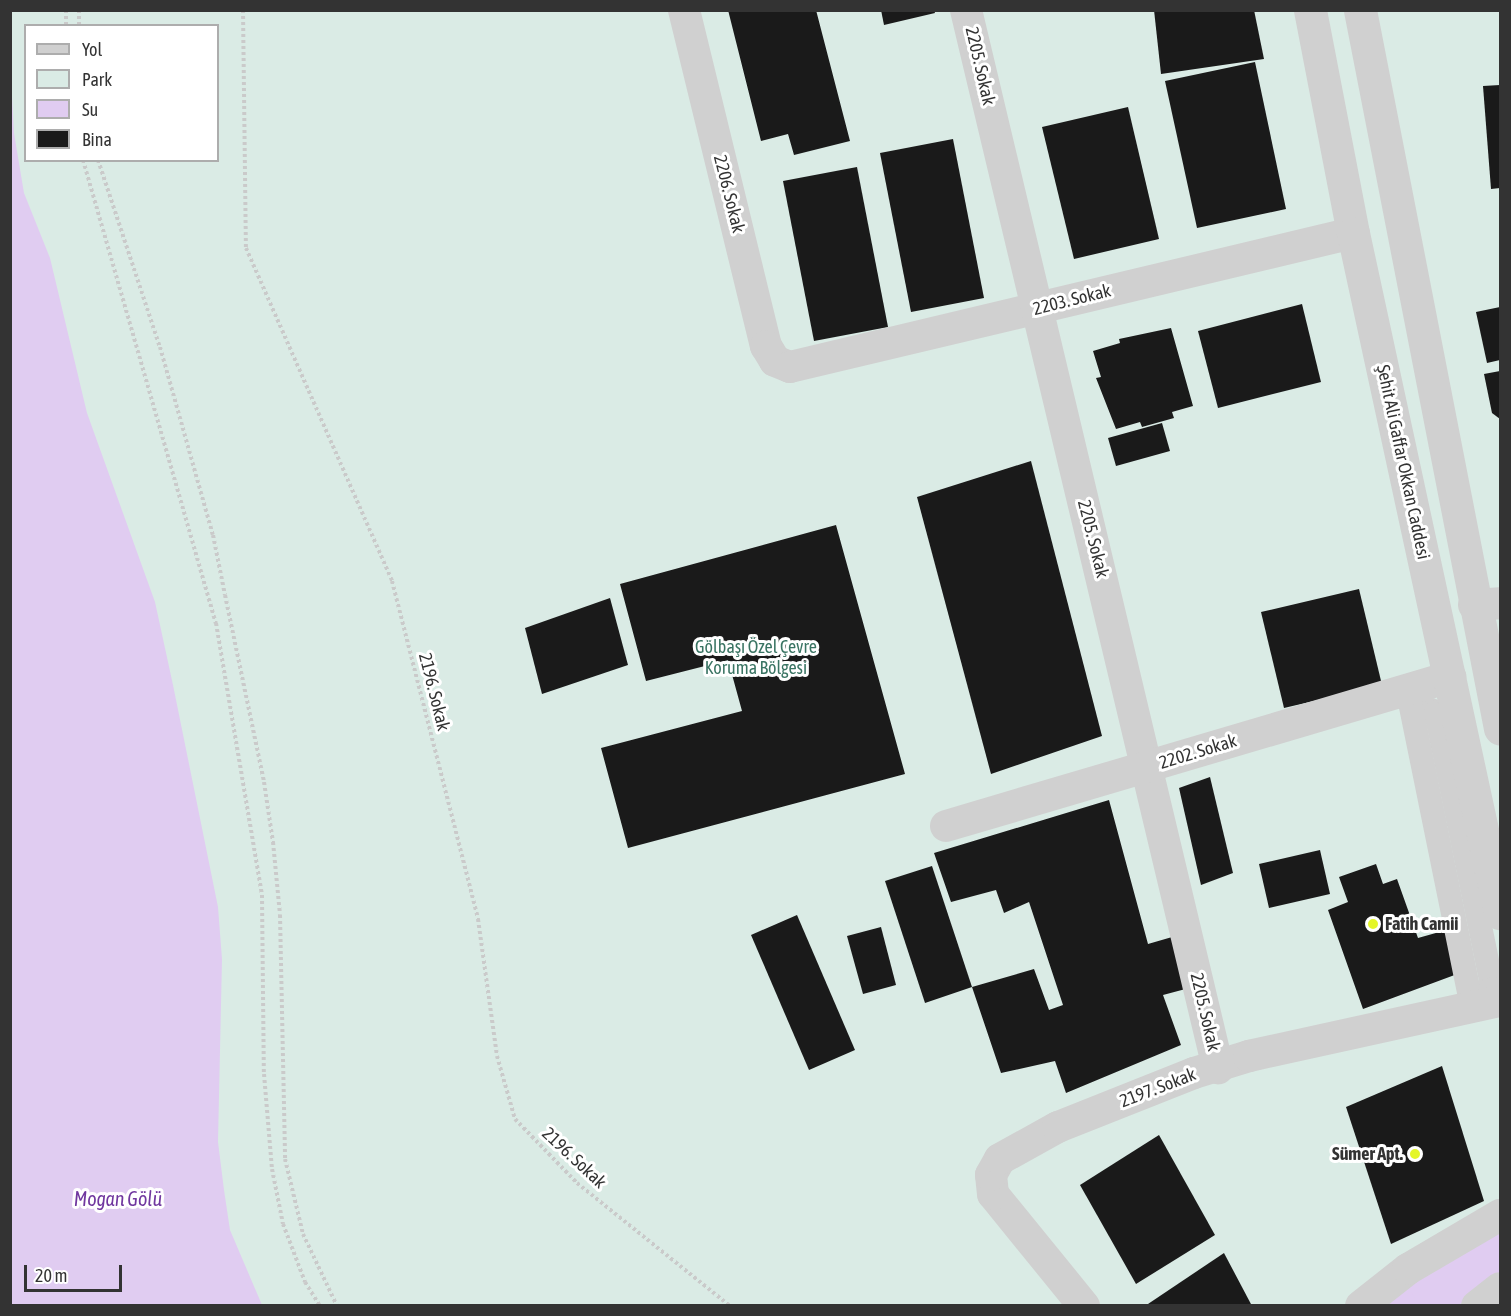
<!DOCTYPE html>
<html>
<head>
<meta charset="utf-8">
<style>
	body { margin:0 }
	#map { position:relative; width:1511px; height:1316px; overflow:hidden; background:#fff; font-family:"Asap Condensed",sans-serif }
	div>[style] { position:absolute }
	.green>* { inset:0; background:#daebe5 }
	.water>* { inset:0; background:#e0ccf1 }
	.river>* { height:58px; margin:-29px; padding:0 29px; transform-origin:29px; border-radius:29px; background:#e0ccf1 }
	.building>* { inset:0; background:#1a1a1a }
	.path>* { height:4px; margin-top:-2px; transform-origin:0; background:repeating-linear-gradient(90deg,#cacaca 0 3px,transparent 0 6px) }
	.pedestrian>* { height:24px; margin:-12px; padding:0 12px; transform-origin:12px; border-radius:12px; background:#d0d0d0 }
	.minor>* { height:32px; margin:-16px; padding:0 16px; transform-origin:16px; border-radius:16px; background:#d0d0d0 }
	.tertiary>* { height:33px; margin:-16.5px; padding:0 16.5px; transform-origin:16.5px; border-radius:16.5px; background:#d0d0d0 }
	.dots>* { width:16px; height:16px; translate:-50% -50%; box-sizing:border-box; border:3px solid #fff; border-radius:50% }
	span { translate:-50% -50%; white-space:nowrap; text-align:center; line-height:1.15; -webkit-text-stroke:6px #fff; paint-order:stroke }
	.street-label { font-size:18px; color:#333 }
	.park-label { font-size:18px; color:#3a7463 }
	.poi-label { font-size:18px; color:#333; font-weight:700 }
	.left { translate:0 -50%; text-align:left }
	.right { translate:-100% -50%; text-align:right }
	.water-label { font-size:20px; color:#70379f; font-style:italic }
	.frame { position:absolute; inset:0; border:12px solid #333; pointer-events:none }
	.legend { position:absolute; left:24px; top:24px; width:195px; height:138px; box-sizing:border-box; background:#fff; border:2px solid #adadad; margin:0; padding:8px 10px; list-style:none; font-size:18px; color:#333 }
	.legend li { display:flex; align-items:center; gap:12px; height:30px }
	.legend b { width:30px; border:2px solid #adadad }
	.scale { position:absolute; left:24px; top:1265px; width:98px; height:27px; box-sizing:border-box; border:3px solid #333; border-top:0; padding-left:8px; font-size:18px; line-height:21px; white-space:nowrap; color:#333; -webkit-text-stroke:4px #fff; paint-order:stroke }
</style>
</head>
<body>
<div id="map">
	<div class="green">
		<i style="clip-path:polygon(evenodd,10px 11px,1500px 11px,1500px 1305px,11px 1305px,10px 11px,26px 26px,218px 26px,218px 160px,26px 160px,26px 26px)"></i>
	</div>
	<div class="water">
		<i style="clip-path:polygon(11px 78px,14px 133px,24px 193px,50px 258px,87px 413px,155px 602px,173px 685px,218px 907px,222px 959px,218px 1142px,224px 1190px,230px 1230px,262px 1305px,11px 1305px)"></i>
	</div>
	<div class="river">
		<i style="left:1411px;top:1306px;width:36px;rotate:-39deg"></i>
		<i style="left:1439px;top:1283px;width:71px;rotate:-31.2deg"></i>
	</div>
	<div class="building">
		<i style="clip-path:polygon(728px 10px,816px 10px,850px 141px,794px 155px,788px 134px,761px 141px)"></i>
		<i style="clip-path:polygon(881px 10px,934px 10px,935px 13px,884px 25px)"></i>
		<i style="clip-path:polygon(1154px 10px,1254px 10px,1264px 59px,1161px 74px)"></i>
		<i style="clip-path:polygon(1255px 62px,1286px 209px,1197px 228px,1165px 81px)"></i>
		<i style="clip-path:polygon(1500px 85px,1500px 188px,1491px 189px,1483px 86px)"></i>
		<i style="clip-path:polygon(1128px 107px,1159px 239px,1074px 259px,1042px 127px)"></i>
		<i style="clip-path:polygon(953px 139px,984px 298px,911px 312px,880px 153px)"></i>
		<i style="clip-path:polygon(857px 167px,888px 327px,814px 341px,783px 181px)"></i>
		<i style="clip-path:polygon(1302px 304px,1321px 382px,1218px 408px,1198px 331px)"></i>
		<i style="clip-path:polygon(1500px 307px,1500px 360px,1487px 363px,1476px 312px)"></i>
		<i style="clip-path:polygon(1171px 328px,1193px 406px,1172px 412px,1174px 418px,1142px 427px,1140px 422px,1116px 429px,1096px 378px,1101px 377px,1093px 351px,1120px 343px,1119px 339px)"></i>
		<i style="clip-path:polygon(1500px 371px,1500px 419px,1492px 413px,1484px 374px)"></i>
		<i style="clip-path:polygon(1162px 423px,1170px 451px,1116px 466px,1108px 438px)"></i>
		<i style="clip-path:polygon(1031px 461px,1102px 736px,991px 774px,917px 497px)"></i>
		<i style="clip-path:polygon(836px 525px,905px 774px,628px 848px,601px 748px,742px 711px,728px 660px,756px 653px,646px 681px,620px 584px)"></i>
		<i style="clip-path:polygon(1359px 589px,1382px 685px,1284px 708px,1261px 612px)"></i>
		<i style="clip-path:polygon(610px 598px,628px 665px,542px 694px,525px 628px)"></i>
		<i style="clip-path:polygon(1210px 777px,1233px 873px,1201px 885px,1179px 788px)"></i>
		<i style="clip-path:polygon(1109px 800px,1148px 944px,1179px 935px,1193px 987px,1163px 995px,1181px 1045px,1066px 1093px,1055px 1061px,1001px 1073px,972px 987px,1034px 969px,1049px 1010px,1063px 1005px,1029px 902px,1004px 913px,996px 890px,951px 902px,934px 853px)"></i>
		<i style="clip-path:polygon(1320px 850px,1330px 894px,1269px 908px,1259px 864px)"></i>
		<i style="clip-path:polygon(1376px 864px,1383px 884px,1397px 879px,1418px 938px,1450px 929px,1460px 973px,1363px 1009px,1328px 910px,1348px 902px,1339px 877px)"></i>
		<i style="clip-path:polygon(932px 866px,972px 987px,925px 1003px,885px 881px)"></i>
		<i style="clip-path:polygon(797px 915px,855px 1050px,809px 1070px,751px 935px)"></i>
		<i style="clip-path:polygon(881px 927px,896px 985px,863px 994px,847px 936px)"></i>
		<i style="clip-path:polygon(1442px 1066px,1484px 1201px,1391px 1244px,1346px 1107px)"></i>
		<i style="clip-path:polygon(1159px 1135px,1215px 1235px,1136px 1284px,1080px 1185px)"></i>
		<i style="clip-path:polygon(1224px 1253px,1252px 1306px,1145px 1306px)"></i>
	</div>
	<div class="path">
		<i style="left:66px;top:10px;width:16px;rotate:90deg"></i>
		<i style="left:79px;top:10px;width:16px;rotate:90deg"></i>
		<i style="left:243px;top:10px;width:238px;rotate:89.3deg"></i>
		<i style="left:246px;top:248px;width:364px;rotate:66.3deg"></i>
		<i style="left:392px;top:581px;width:349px;rotate:75.7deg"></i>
		<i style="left:478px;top:919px;width:138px;rotate:82.1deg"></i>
		<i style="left:497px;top:1056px;width:66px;rotate:74.1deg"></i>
		<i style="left:515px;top:1119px;width:89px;rotate:45.9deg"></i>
		<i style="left:577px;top:1183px;width:196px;rotate:38.8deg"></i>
		<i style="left:83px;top:160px;width:482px;rotate:74deg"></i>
		<i style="left:216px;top:623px;width:276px;rotate:80.4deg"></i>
		<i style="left:262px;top:895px;width:179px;rotate:89.4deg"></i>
		<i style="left:264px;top:1074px;width:95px;rotate:85.2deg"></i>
		<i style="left:272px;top:1169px;width:56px;rotate:78.7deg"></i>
		<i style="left:283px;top:1224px;width:62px;rotate:69.2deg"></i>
		<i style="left:305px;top:1282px;width:28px;rotate:58deg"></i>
		<i style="left:98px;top:160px;width:197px;rotate:71.7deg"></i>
		<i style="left:160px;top:347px;width:195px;rotate:74.3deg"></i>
		<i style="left:213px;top:535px;width:61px;rotate:78.7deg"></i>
		<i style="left:225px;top:595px;width:191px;rotate:78.2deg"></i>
		<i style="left:264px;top:782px;width:61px;rotate:81.5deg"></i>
		<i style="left:273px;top:842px;width:73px;rotate:84.5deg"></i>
		<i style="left:280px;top:915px;width:244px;rotate:88.8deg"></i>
		<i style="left:285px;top:1159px;width:77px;rotate:76.5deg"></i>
		<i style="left:303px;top:1234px;width:80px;rotate:64.7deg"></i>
	</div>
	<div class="pedestrian">
		<i style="left:1410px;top:702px;width:28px;rotate:21deg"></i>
		<i style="left:1436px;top:712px;width:283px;rotate:78.4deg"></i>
		<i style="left:1493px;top:989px;width:24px;rotate:161deg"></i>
		<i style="left:1470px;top:997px;width:301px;rotate:-101.5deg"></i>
	</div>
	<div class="minor">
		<i style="left:684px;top:10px;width:346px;rotate:76.3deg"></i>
		<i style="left:766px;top:346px;width:17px;rotate:59deg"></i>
		<i style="left:775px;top:361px;width:16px;rotate:22deg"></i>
		<i style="left:790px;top:367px;width:579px;rotate:-13.39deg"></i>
		<i style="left:966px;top:10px;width:1088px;rotate:76.6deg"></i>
		<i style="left:1474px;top:605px;width:26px;rotate:-4deg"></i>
		<i style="left:946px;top:826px;width:526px;rotate:-16.47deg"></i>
		<i style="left:1084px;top:1306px;width:144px;rotate:-129.1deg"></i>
		<i style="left:993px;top:1194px;width:19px;rotate:-96deg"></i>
		<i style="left:991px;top:1175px;width:18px;rotate:-61deg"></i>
		<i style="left:1000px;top:1159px;width:66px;rotate:-28.9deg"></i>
		<i style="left:1058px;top:1127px;width:146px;rotate:-21.7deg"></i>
		<i style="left:1194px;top:1073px;width:58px;rotate:-17.2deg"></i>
		<i style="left:1249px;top:1056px;width:257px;rotate:-12.4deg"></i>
		<i style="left:1361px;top:1306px;width:60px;rotate:-38.2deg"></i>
		<i style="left:1408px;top:1269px;width:107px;rotate:-30.4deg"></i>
		<i style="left:1477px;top:1306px;width:29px;rotate:-38deg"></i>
	</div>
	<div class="tertiary">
		<i style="left:1310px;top:10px;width:227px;rotate:79.1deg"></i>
		<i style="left:1353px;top:233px;width:696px;rotate:77.8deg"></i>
		<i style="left:1360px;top:10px;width:732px;rotate:78.97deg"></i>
	</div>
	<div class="dots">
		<i style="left:1373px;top:924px;background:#e4f629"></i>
		<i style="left:1415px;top:1154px;background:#e4f629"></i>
	</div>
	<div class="street-label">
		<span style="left:980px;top:66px;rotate:77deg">2205. Sokak</span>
		<span style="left:729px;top:194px;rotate:76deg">2206. Sokak</span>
		<span style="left:1072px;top:300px;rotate:-14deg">2203. Sokak</span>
		<span style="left:1403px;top:462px;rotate:78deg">Şehit Ali Gaffar Okkan Caddesi</span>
		<span style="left:1093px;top:539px;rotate:76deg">2205. Sokak</span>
		<span style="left:434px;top:692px;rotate:76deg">2196. Sokak</span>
		<span style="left:1198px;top:752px;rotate:-17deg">2202. Sokak</span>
		<span style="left:1205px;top:1012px;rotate:77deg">2205. Sokak</span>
		<span style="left:1158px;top:1088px;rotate:-21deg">2197. Sokak</span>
		<span style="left:574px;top:1158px;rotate:43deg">2196. Sokak</span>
	</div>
	<div class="park-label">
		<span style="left:756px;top:658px">Gölbaşı Özel Çevre<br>Koruma Bölgesi</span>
	</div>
	<div class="poi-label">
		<span class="left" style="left:1385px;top:924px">Fatih Camii</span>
		<span class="right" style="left:1403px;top:1154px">Sümer Apt.</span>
	</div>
	<div class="water-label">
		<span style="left:118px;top:1198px">Mogan Gölü</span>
	</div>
	<div class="frame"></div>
	<ul class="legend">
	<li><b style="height:8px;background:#d0d0d0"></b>Yol</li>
	<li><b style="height:16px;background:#daebe5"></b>Park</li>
	<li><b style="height:16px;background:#e0ccf1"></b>Su</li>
	<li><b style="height:16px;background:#1a1a1a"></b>Bina</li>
	</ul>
	<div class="scale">20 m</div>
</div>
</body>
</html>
